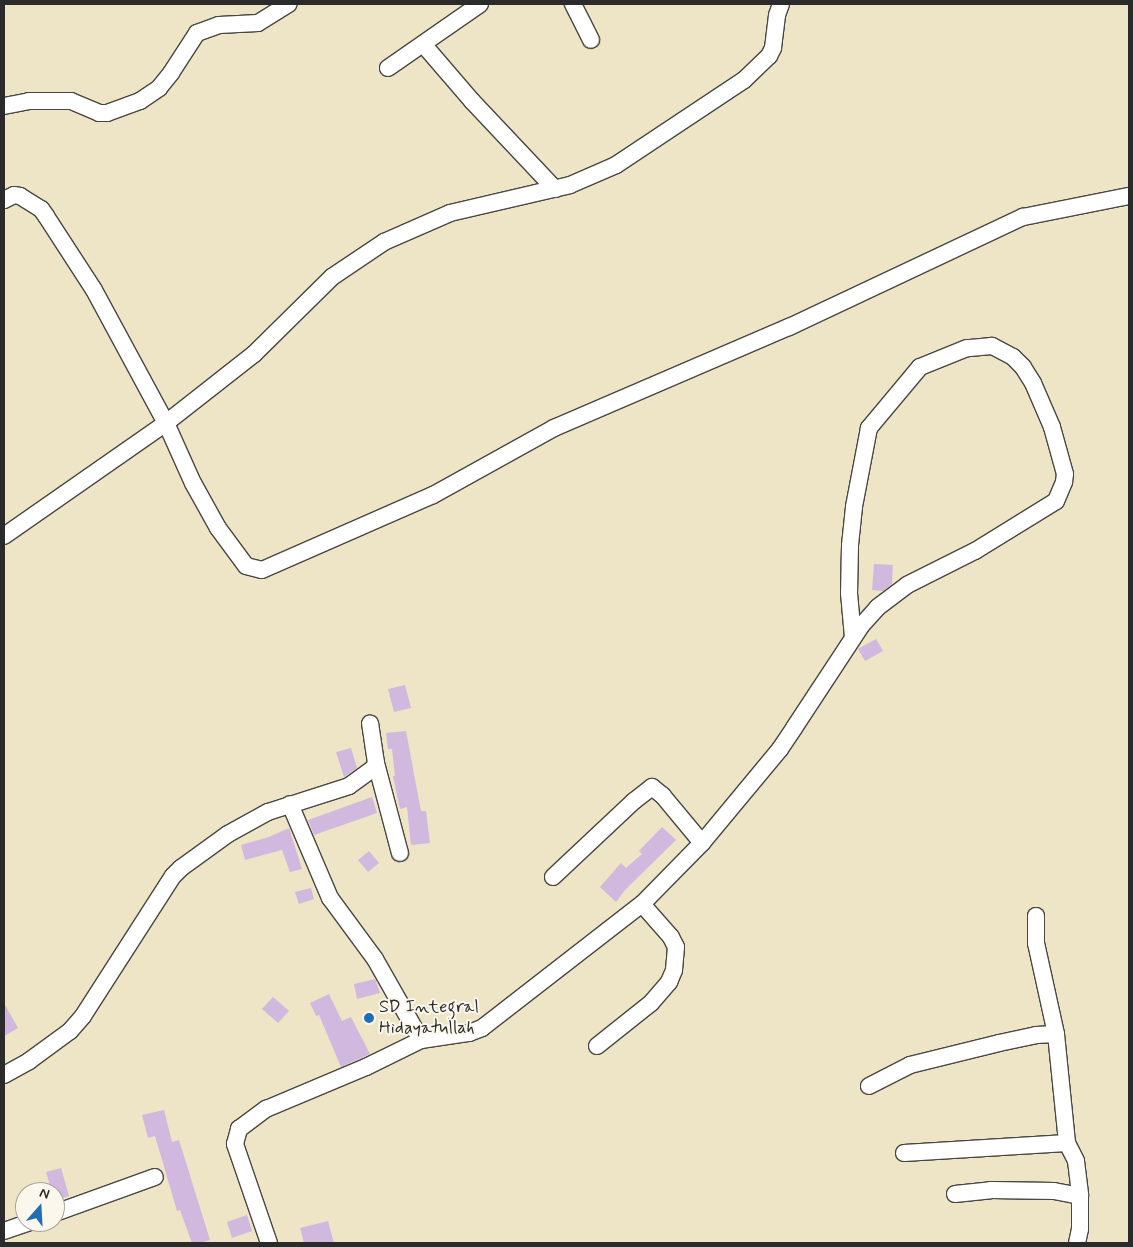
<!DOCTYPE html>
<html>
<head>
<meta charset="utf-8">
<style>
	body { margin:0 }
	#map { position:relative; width:1133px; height:1247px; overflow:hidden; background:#eee4c6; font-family:Mynerve,sans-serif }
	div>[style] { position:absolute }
	.building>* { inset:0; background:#d0b8df }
	.roads { filter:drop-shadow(1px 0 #484742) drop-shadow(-1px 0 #484742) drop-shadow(0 1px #484742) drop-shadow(0 -1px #484742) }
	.street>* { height:16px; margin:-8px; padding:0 8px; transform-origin:8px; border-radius:8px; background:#fff }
	.dots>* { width:14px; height:14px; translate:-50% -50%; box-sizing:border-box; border:2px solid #fbf7ec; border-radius:50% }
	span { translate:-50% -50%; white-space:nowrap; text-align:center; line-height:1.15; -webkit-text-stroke:4px #fbf7ec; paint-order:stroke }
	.poi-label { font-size:18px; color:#2b2b2b }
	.left { translate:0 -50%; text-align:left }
	.frame { position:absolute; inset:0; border:5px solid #2b2b2b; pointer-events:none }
	.north { position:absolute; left:15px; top:1182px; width:50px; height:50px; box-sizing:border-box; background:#fbf7ec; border:1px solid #a8a59f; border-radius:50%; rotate:19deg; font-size:14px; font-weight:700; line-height:20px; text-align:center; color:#2b2b2b }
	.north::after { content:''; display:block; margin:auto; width:18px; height:22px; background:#1f6fb2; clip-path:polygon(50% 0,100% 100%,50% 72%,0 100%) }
</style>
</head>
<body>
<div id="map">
	<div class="building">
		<i style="clip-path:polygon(874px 564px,893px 565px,892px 584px,883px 591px,872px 590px)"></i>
		<i style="clip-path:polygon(876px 639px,883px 651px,865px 661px,858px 649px)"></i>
		<i style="clip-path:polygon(405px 685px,411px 708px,394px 712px,388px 689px)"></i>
		<i style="clip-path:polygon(406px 731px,421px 811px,426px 811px,430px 843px,411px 845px,407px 807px,400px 809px,393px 776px,395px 776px,392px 749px,388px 749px,386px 733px)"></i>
		<i style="clip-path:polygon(351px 748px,357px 768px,344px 777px,336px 752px)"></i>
		<i style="clip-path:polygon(372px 797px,377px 813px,314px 835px,308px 820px)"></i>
		<i style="clip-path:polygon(662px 827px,676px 840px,625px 890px,616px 902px,600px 887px,621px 863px,626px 868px,642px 854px,639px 851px)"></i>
		<i style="clip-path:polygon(289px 828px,302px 869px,290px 872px,282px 850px,245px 860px,241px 845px,269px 837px)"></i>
		<i style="clip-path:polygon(369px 851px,379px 863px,368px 872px,358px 860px)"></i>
		<i style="clip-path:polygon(311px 888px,314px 899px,299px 904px,295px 892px)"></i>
		<i style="clip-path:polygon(375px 979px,380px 993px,357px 999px,354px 984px)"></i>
		<i style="clip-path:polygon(329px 994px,342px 1021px,351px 1017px,370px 1054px,341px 1067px,319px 1015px,316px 1016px,310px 1003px)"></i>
		<i style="clip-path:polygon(273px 997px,289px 1011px,278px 1023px,262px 1009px)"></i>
		<i style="clip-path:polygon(4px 1003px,18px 1028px,4px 1036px)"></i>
		<i style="clip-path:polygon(164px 1110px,172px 1142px,179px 1140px,210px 1240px,200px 1243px,192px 1243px,180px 1210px,177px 1211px,155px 1136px,148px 1138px,142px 1115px)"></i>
		<i style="clip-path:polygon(61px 1168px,69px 1196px,55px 1200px,55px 1192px,52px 1192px,46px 1172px)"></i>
		<i style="clip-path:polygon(247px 1215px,252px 1231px,232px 1238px,227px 1222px)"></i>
		<i style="clip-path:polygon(328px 1221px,334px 1243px,304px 1243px,300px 1228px)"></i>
	</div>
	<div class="roads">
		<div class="street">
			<i style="left:573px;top:4px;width:40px;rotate:63.4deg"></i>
			<i style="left:423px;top:44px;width:75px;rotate:49.3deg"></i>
			<i style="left:472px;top:101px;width:121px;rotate:46.7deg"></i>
			<i style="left:388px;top:68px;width:112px;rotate:-34.8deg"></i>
			<i style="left:4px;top:106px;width:25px;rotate:-11deg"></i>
			<i style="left:29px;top:101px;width:42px"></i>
			<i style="left:71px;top:101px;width:30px;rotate:23deg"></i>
			<i style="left:99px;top:113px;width:8px"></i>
			<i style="left:107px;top:113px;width:35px;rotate:-20deg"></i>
			<i style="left:140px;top:101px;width:23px;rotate:-34deg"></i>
			<i style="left:159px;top:88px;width:19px;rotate:-51deg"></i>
			<i style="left:171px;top:73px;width:48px;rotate:-57deg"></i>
			<i style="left:197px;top:33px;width:23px;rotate:-20deg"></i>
			<i style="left:219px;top:25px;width:39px;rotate:-3deg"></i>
			<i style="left:258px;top:23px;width:36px;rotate:-32deg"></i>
			<i style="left:4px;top:200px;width:11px;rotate:-27deg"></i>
			<i style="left:14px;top:195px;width:6px;rotate:9deg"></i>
			<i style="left:20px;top:196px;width:25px;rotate:32deg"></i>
			<i style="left:41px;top:209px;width:9px;rotate:54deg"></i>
			<i style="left:46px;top:216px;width:88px;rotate:57deg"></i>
			<i style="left:94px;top:290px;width:151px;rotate:61.6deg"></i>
			<i style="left:166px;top:423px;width:66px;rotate:65.8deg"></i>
			<i style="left:193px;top:483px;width:51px;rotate:60.9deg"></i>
			<i style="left:218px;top:528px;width:47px;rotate:53.6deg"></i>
			<i style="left:246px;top:566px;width:16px;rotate:14deg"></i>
			<i style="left:262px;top:570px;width:187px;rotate:-23.7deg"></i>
			<i style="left:433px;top:495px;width:138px;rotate:-29deg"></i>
			<i style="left:554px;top:428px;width:256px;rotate:-23.3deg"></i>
			<i style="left:789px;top:327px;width:259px;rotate:-25.2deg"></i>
			<i style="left:1023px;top:217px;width:108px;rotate:-11.2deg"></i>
			<i style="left:4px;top:536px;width:198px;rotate:-34.9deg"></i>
			<i style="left:166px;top:423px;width:112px;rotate:-38.1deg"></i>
			<i style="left:254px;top:354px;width:110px;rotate:-44.6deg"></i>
			<i style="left:332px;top:277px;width:63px;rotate:-33.9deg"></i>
			<i style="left:384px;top:242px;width:72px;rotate:-23.7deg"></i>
			<i style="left:450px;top:213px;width:123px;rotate:-13.1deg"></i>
			<i style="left:570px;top:185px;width:50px;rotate:-23.5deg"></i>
			<i style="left:616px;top:165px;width:154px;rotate:-33.6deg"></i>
			<i style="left:744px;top:80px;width:35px;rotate:-44deg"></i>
			<i style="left:769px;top:56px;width:9px;rotate:-63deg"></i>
			<i style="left:773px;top:48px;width:33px;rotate:-83deg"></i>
			<i style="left:777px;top:15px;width:12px;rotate:-70deg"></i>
			<i style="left:376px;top:763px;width:93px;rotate:75.1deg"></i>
			<i style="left:553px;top:877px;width:111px;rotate:-43.2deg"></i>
			<i style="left:634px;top:801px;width:23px;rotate:-38deg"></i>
			<i style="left:652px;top:787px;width:14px;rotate:39deg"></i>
			<i style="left:663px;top:796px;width:61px;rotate:50.3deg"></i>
			<i style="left:1036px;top:916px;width:27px;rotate:90deg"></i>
			<i style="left:1036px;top:943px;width:93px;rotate:77.6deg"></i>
			<i style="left:1056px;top:1034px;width:110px;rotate:84.2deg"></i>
			<i style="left:1067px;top:1143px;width:20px;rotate:63deg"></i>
			<i style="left:1076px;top:1161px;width:35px;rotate:83deg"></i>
			<i style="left:1080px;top:1196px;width:33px;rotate:90deg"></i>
			<i style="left:1080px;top:1229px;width:14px;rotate:102deg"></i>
			<i style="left:421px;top:1040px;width:49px;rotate:-8.3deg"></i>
			<i style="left:469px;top:1033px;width:14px;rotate:-21deg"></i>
			<i style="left:482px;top:1028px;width:202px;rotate:-37.8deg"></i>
			<i style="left:642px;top:904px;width:86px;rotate:-45.5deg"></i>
			<i style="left:702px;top:843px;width:122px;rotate:-50.3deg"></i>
			<i style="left:780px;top:749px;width:25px;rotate:-56deg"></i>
			<i style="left:794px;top:728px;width:122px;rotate:-56.7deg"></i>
			<i style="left:861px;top:626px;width:25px;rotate:-48deg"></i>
			<i style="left:878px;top:607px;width:36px;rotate:-37deg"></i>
			<i style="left:907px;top:585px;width:76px;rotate:-26.6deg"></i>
			<i style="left:975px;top:551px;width:95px;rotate:-31.7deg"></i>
			<i style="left:1056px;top:501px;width:21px;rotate:-67deg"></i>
			<i style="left:1064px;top:482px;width:8px;rotate:-83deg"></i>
			<i style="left:1065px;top:474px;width:49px;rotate:-105.5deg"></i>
			<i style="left:1052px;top:427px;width:48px;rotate:-113.4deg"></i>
			<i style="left:1033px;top:383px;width:19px;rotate:-122deg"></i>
			<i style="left:1023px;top:367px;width:14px;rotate:-135deg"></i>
			<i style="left:1013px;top:357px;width:24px;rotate:-152deg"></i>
			<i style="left:992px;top:346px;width:25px;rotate:175deg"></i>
			<i style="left:967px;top:348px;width:51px;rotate:158deg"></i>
			<i style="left:920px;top:367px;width:80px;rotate:129.9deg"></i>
			<i style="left:869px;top:428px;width:80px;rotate:100.8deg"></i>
			<i style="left:854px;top:507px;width:39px;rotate:96deg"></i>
			<i style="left:850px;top:546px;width:47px;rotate:91.2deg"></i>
			<i style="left:849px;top:593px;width:45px;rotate:84.9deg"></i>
			<i style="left:597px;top:1046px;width:69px;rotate:-38.5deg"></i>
			<i style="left:651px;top:1003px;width:28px;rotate:-49deg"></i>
			<i style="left:669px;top:982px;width:13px;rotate:-67deg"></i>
			<i style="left:674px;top:970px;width:23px;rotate:-85deg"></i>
			<i style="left:676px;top:947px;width:11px;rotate:-117deg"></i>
			<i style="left:671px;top:937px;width:44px;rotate:-131.3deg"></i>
			<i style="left:4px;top:1075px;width:29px;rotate:-29deg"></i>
			<i style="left:29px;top:1061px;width:51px;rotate:-36.2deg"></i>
			<i style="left:70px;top:1031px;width:20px;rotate:-49deg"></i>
			<i style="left:83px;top:1016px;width:166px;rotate:-57.3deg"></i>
			<i style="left:173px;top:876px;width:11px;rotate:-45deg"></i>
			<i style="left:181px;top:868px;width:58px;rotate:-35.9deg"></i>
			<i style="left:228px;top:834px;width:46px;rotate:-28.8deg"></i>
			<i style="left:268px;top:812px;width:85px;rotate:-17.8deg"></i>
			<i style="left:349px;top:786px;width:31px;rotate:-36deg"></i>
			<i style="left:374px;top:768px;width:5px;rotate:-68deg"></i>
			<i style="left:376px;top:763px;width:40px;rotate:-98.5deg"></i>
			<i style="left:869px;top:1086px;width:46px;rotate:-27.1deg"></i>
			<i style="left:910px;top:1065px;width:92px;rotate:-13.9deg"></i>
			<i style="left:999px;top:1043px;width:38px;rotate:-12deg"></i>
			<i style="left:1036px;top:1035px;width:20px;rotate:-3deg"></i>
			<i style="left:904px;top:1153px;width:163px;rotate:-3.5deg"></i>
			<i style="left:955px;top:1194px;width:36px;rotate:-6deg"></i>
			<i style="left:991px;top:1190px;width:63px;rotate:0.9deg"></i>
			<i style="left:1054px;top:1191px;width:26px;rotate:11deg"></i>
			<i style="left:55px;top:1213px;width:106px;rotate:-19.8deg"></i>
			<i style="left:4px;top:1231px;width:28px;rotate:-19deg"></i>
			<i style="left:269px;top:1243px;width:105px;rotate:-109deg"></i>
			<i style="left:235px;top:1144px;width:16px;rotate:-75deg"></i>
			<i style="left:239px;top:1129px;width:34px;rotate:-37deg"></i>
			<i style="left:266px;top:1109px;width:108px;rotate:-22.8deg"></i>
			<i style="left:366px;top:1067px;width:61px;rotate:-26.1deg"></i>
			<i style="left:421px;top:1040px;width:93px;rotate:-119.6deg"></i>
			<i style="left:375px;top:959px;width:76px;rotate:-126.4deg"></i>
			<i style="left:330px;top:898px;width:102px;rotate:-113.1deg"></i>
		</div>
	</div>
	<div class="dots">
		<i style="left:369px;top:1018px;background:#1f6fb2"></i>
	</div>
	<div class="poi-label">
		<span class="left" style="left:379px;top:1018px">SD Integral<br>Hidayatullah</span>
	</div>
	<div class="frame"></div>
	<div class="north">N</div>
</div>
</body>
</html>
